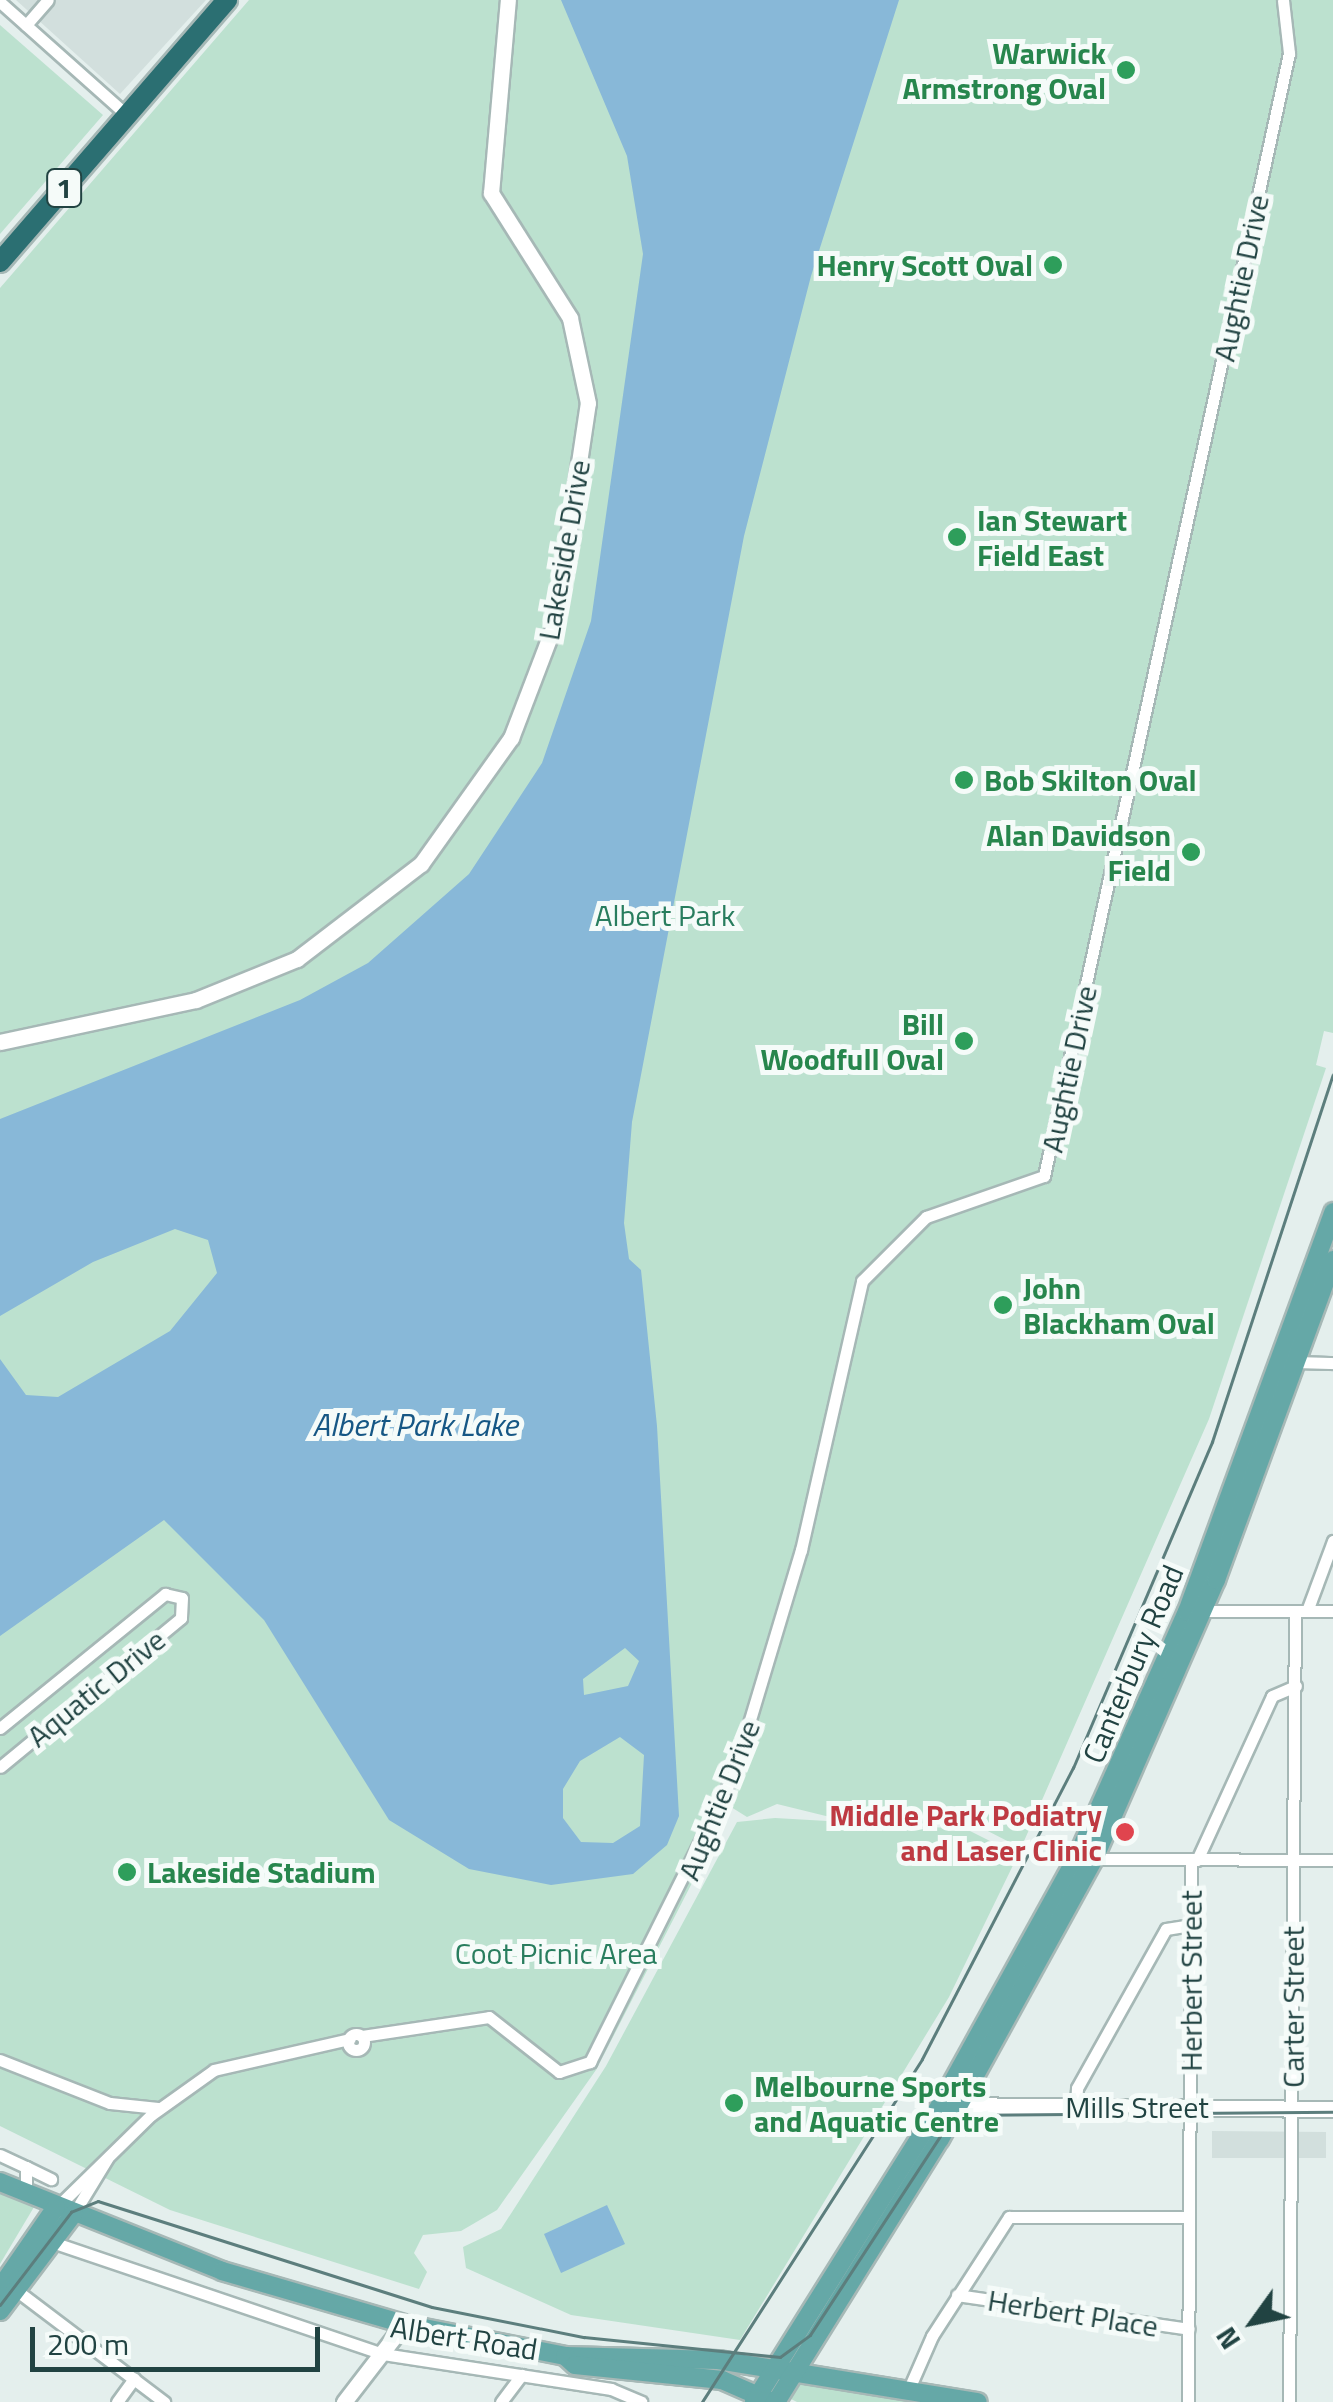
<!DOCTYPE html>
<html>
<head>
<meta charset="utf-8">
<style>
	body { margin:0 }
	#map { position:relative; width:1333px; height:2402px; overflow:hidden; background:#e4efed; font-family:"Titillium Web",sans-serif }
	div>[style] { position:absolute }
	.built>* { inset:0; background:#d2dfdd }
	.green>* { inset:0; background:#bce1cf }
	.water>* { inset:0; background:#88b8d8 }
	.roads { filter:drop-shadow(2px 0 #a6b8b6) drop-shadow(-2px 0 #a6b8b6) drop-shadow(0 2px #a6b8b6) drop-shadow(0 -2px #a6b8b6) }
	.street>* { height:11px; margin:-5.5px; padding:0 5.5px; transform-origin:5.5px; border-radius:5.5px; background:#fff }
	.street>.ring { margin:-5.5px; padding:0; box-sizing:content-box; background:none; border:11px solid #fff; border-radius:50% }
	.secondary>* { height:15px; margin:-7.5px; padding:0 7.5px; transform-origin:7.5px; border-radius:7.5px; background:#fff }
	.primary>* { height:18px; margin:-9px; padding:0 9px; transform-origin:9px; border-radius:9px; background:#65a8a7 }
	.highway>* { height:20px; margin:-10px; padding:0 10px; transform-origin:10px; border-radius:10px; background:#2b6f72 }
	.tram>* { height:2.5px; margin:-1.25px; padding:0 1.25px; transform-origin:1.25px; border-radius:1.25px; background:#5c7e7d }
	.dots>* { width:28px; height:28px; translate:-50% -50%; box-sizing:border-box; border:5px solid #f5fbf9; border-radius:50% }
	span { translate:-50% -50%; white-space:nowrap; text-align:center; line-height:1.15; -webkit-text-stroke:10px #f5fbf9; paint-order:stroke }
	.shield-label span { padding:2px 8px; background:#f5fbf9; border:2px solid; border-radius:8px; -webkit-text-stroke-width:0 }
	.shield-label { font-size:28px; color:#214342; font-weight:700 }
	.leisure-label { font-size:30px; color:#27864d; font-weight:700 }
	.right { translate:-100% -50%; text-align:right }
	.left { translate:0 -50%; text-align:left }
	.street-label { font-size:30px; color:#214342 }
	.park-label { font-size:30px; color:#287d5e }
	.health-label { font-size:30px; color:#be3a42; font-weight:700 }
	.water-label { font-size:32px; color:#165785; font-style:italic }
	.north { position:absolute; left:1203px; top:2272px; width:100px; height:100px; -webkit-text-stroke:8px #f5fbf9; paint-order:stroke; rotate:237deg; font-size:28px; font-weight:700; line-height:40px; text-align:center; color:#214342 }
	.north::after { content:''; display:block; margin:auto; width:35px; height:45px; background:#214342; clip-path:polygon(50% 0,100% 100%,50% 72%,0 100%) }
	.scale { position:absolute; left:30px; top:2327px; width:290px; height:45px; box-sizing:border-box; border:5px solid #214342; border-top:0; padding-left:12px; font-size:30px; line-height:35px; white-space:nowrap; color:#214342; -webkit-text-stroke:8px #f5fbf9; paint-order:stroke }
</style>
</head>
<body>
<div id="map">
	<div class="built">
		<i style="clip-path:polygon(16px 0,206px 0,120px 94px)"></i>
		<i style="clip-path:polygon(1212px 2131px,1326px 2132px,1326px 2158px,1212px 2158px)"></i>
	</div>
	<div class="green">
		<i style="clip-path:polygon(249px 0,1333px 0,1333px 1033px,1324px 1031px,1316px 1065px,1326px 1068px,1209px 1419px,1021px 1848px,980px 1827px,834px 1818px,777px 1804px,747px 1817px,731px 1807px,596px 2070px,497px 2210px,461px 2231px,423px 2235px,414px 2253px,427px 2272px,419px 2289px,170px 2210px,0 2126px,0 288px)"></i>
		<i style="clip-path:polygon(0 25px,103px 115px,0 234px)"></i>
		<i style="clip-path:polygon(775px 1818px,966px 1829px,1018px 1855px,949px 1997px,740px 2340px,571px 2315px,466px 2268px,463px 2247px,501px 2229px,606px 2066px,737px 1822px)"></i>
		<i style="clip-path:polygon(0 2192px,34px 2207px,0 2264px)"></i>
		<i style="clip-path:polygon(802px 2382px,934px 2402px,797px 2402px,789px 2398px)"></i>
	</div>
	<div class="water">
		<i style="clip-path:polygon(evenodd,561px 0,899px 0,811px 276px,744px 536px,632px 1122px,624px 1223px,629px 1259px,641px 1270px,657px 1426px,679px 1816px,667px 1845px,633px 1874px,551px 1885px,469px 1869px,389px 1820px,264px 1620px,164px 1520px,0 1636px,0 1359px,26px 1395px,58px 1397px,170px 1331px,217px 1273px,208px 1240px,175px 1229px,93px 1262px,0 1316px,0 1119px,300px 1000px,368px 963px,469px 874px,542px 763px,591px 621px,643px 254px,627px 156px,561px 0,625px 1648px,639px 1661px,628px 1686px,584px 1695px,583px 1679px,625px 1648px,561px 0,620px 1737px,644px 1755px,640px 1826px,613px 1843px,581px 1842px,563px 1818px,563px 1789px,580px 1761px,620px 1737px)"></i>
		<i style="clip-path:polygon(607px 2205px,625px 2244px,561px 2273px,544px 2234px)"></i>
	</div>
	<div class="roads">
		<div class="street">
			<i style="left:0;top:2px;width:170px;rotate:41.7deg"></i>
			<i style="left:26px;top:25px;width:33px;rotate:-49deg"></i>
			<i style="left:1292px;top:1362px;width:41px;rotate:1.4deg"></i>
			<i style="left:1197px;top:1611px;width:136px"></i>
			<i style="left:1307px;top:1611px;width:75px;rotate:-69.6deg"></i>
			<i style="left:0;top:1728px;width:213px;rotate:-39.1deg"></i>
			<i style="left:165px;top:1594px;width:17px;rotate:13deg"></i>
			<i style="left:182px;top:1598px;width:20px;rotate:93deg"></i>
			<i style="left:181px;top:1618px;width:234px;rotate:140.5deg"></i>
			<i style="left:1092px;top:1859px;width:241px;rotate:0.2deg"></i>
			<i style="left:1197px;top:1860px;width:180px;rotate:-65.4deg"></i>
			<i style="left:1272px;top:1696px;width:26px;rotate:-23deg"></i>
			<i class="ring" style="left:348px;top:2034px;width:5px;height:5px"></i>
			<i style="left:362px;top:2036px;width:128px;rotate:-8.5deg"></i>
			<i style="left:489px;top:2017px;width:89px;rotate:38.2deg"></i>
			<i style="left:559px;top:2072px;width:33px;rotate:-18deg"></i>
			<i style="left:590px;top:2062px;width:323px;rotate:-63.5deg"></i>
			<i style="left:734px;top:1773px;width:233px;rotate:-73.3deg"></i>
			<i style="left:801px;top:1550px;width:276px;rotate:-77.2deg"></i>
			<i style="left:862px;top:1281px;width:91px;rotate:-45deg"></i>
			<i style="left:926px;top:1217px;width:125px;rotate:-19.2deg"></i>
			<i style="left:1044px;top:1176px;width:1149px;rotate:-77.69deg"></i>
			<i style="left:1289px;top:53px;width:53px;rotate:-96.5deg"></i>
			<i style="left:0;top:2060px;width:118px;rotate:21.4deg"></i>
			<i style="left:110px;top:2103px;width:48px;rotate:5.9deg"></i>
			<i style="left:1076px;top:2107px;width:19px;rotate:-87deg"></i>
			<i style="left:1077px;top:2088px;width:182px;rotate:-60.8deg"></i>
			<i style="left:1166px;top:1929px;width:26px;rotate:-9deg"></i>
			<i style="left:0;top:2155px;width:29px;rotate:25deg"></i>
			<i style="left:26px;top:2167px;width:27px;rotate:90deg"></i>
			<i style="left:26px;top:2167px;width:28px;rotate:26deg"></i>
			<i style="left:57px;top:2207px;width:132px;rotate:-44.4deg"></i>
			<i style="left:151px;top:2115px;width:77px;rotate:-35.5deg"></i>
			<i style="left:214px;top:2070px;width:139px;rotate:-12.9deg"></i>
			<i style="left:74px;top:2213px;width:63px;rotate:-58.6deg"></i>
			<i style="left:52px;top:2242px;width:349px;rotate:18.7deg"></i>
			<i style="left:383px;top:2354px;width:231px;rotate:8.7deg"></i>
			<i style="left:611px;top:2389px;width:33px;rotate:23deg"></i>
			<i style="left:12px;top:2287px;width:191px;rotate:37.1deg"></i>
			<i style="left:957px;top:2295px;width:234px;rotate:8.3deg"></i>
			<i style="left:908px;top:2391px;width:60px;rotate:-66.4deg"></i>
			<i style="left:932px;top:2336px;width:142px;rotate:-57.1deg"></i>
			<i style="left:1009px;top:2217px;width:180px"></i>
			<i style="left:117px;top:2402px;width:29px;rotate:-54deg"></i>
			<i style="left:501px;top:2402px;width:34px;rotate:-53deg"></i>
			<i style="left:1188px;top:2402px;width:542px;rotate:-89.68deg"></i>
			<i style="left:1289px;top:2402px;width:791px;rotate:-89.57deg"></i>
		</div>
		<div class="secondary">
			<i style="left:0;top:1042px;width:200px;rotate:-12.1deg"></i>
			<i style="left:196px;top:1000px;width:109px;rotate:-22.1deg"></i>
			<i style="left:297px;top:959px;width:156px;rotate:-37.5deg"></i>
			<i style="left:421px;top:864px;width:155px;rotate:-54.5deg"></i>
			<i style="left:511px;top:738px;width:123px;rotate:-69.1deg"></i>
			<i style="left:555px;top:623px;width:222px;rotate:-81.5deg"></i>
			<i style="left:588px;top:403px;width:87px;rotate:-102deg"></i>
			<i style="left:570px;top:318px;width:148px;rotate:-122.3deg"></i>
			<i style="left:491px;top:193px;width:194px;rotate:-85deg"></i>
			<i style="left:949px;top:2105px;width:384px;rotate:0.6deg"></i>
			<i style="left:344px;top:2402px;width:98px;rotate:-52.4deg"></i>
		</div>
		<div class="primary">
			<i style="left:0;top:2182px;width:239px;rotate:21.8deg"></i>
			<i style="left:222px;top:2271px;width:190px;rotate:16.2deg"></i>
			<i style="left:404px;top:2324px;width:164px;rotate:11.2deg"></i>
			<i style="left:565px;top:2356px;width:153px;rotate:1.5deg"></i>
			<i style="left:718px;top:2360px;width:263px;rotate:9.2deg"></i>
			<i style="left:0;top:2288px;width:98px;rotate:-55.3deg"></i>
			<i style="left:0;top:2311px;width:123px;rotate:-52.9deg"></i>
			<i style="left:565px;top:2356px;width:13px;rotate:42deg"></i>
			<i style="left:575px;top:2365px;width:148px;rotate:5.8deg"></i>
			<i style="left:722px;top:2380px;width:50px;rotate:23.5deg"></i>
			<i style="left:754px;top:2402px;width:350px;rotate:-57.9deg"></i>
			<i style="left:940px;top:2105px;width:288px;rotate:-61.1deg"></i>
			<i style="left:1079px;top:1853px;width:264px;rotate:-65.9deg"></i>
			<i style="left:1187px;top:1612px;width:426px;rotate:-69.9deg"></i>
			<i style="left:776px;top:2402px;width:310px;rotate:-58.1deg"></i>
			<i style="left:940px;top:2139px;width:320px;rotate:-61.2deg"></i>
			<i style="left:1094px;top:1859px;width:305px;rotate:-66.4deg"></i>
			<i style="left:1216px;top:1580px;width:341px;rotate:-69.9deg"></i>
		</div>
		<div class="highway">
			<i style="left:0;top:262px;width:347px;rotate:-49.1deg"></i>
		</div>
	</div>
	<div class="tram">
		<i style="left:0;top:2305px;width:117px;rotate:-52.6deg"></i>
		<i style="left:71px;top:2212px;width:29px;rotate:-22deg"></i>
		<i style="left:98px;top:2201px;width:350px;rotate:17.6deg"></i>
		<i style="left:432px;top:2307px;width:155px;rotate:11.2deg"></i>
		<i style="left:584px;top:2337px;width:197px;rotate:5.8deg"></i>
		<i style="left:780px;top:2357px;width:37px;rotate:-36deg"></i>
		<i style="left:810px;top:2335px;width:263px;rotate:-56.8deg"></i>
		<i style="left:954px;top:2115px;width:379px;rotate:-0.5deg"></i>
		<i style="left:702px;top:2402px;width:407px;rotate:-57.3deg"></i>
		<i style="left:922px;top:2059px;width:328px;rotate:-62.6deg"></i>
		<i style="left:1073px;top:1768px;width:354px;rotate:-66.9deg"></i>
		<i style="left:1212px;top:1442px;width:386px;rotate:-71.8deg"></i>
	</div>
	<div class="dots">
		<i style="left:1126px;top:70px;background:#2e9e5b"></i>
		<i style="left:1053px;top:265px;background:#2e9e5b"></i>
		<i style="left:957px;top:537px;background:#2e9e5b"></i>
		<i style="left:964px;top:780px;background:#2e9e5b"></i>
		<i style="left:1191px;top:852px;background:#2e9e5b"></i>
		<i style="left:964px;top:1041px;background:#2e9e5b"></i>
		<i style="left:1003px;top:1305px;background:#2e9e5b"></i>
		<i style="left:1125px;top:1832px;background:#e0444e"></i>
		<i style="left:127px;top:1872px;background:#2e9e5b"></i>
		<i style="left:734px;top:2103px;background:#2e9e5b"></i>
	</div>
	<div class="shield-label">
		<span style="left:64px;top:188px">1</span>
	</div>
	<div class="leisure-label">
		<span class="right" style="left:1106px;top:70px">Warwick<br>Armstrong Oval</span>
		<span class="right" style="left:1033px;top:265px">Henry Scott Oval</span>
		<span class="left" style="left:977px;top:537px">Ian Stewart<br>Field East</span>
		<span class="left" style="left:984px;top:780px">Bob Skilton Oval</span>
		<span class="right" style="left:1171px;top:852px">Alan Davidson<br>Field</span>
		<span class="right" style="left:944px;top:1041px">Bill<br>Woodfull Oval</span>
		<span class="left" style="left:1023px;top:1305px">John<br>Blackham Oval</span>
		<span class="left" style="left:147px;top:1872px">Lakeside Stadium</span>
		<span class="left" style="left:754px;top:2103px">Melbourne Sports<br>and Aquatic Centre</span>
	</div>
	<div class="street-label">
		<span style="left:1241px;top:278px;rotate:-78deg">Aughtie Drive</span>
		<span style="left:564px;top:550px;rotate:-80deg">Lakeside Drive</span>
		<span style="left:1069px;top:1069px;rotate:-78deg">Aughtie Drive</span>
		<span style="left:1133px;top:1664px;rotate:-67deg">Canterbury Road</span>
		<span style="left:96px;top:1688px;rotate:-39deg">Aquatic Drive</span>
		<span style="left:719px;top:1800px;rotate:-68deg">Aughtie Drive</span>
		<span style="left:1191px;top:1981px;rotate:-90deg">Herbert Street</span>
		<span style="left:1293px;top:2007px;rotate:-90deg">Carter Street</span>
		<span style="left:1137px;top:2107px">Mills Street</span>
		<span style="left:1073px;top:2313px;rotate:9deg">Herbert Place</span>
		<span style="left:464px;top:2338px;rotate:9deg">Albert Road</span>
	</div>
	<div class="park-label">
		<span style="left:665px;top:915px">Albert Park</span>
		<span style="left:556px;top:1953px">Coot Picnic Area</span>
	</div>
	<div class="health-label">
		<span class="right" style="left:1102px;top:1832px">Middle Park Podiatry<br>and Laser Clinic</span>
	</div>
	<div class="water-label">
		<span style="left:415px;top:1424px">Albert Park Lake</span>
	</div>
	<div class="north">N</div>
	<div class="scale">200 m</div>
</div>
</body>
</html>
